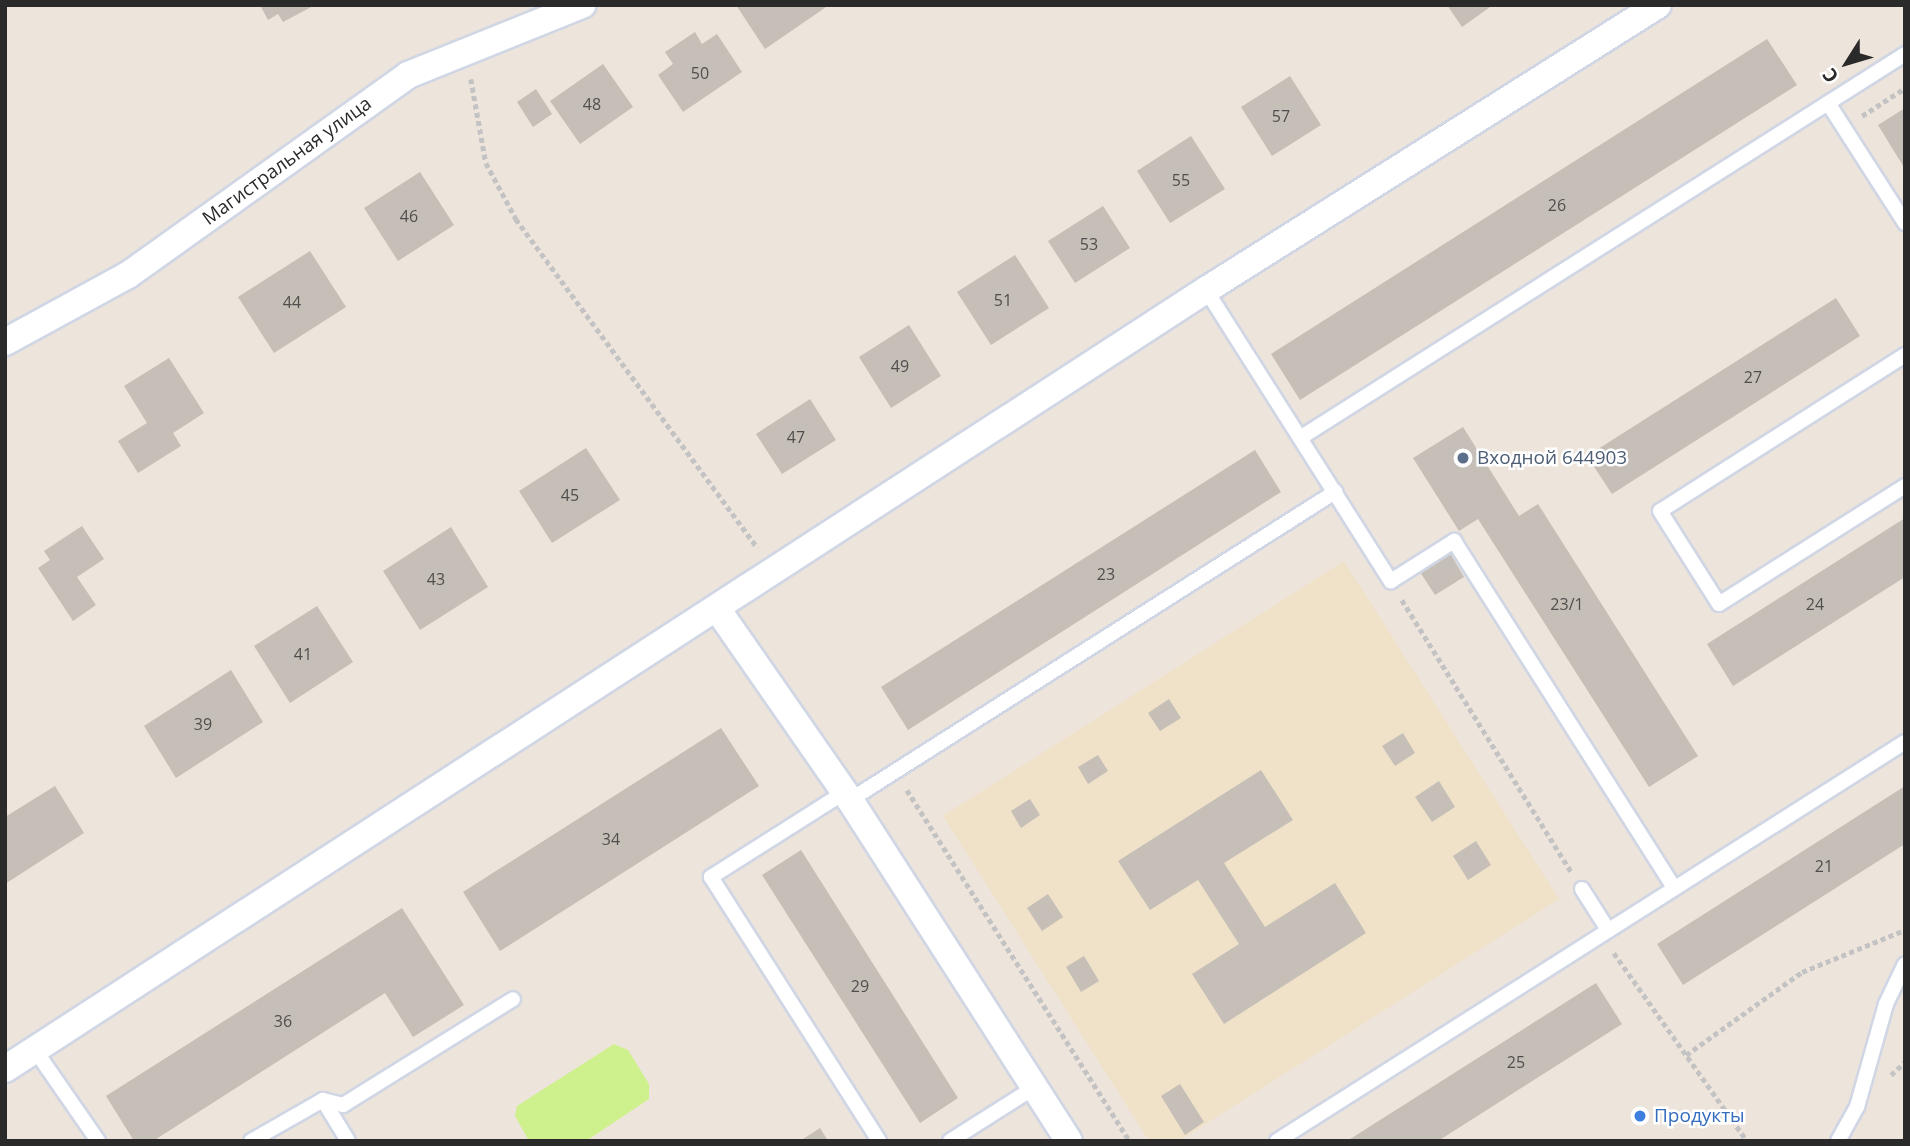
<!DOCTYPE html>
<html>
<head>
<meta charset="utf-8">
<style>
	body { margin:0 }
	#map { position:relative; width:1910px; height:1146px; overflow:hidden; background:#ede4db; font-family:"Open Sans",sans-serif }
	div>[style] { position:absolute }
	.education>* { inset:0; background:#f0e1c9 }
	.pitch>* { inset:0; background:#cef18e }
	.building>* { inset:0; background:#c5bfb7 }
	.path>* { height:4.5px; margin-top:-2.25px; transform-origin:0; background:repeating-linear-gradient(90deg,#c3c3c3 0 5px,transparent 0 8.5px) }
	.roads { filter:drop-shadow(2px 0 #d0d6e4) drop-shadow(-2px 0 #d0d6e4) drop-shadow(0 2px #d0d6e4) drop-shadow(0 -2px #d0d6e4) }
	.lane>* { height:14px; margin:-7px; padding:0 7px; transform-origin:7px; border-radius:7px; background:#fff }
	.street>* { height:26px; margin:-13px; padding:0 13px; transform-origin:13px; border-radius:13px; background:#fff }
	.dots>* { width:19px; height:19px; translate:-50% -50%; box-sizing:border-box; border:4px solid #fff; border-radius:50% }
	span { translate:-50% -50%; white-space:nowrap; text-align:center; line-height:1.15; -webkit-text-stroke:5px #fff; paint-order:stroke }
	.number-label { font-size:16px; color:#514f4d }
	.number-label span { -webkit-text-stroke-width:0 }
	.street-label { font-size:19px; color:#2a2a2a }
	.service-label { font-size:19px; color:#4e5e75 }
	.left { translate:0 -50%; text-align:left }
	.shop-label { font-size:19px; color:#366cbe }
	.frame { position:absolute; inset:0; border:7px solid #2a2a2a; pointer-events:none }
	.north { position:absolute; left:1812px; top:28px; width:70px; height:70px; -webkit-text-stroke:5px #fff; paint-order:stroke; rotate:233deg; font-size:19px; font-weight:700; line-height:28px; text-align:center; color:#2a2a2a }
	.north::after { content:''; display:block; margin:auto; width:24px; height:32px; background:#2a2a2a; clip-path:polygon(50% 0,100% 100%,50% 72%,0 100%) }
</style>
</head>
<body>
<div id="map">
	<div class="education">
		<i style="clip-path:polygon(1344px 561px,1559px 899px,1179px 1141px,1149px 1141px,943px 816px)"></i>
	</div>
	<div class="pitch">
		<i style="clip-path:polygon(614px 1044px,628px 1050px,649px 1084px,649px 1099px,586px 1141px,529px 1141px,515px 1116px,517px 1106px)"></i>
	</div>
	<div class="building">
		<i style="clip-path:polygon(260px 5px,315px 5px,283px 22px,278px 14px,268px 20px)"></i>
		<i style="clip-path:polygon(736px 5px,829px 5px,765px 49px)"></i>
		<i style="clip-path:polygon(1447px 5px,1493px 5px,1462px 27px)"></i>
		<i style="clip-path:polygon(695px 32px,702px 44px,717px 34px,742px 72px,683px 112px,658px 75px,673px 64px,665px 52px)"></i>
		<i style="clip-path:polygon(1767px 39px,1797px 85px,1300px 400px,1271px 354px)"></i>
		<i style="clip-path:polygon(603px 64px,633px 107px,580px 144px,550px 101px)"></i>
		<i style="clip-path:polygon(1290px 76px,1321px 125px,1272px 156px,1241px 107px)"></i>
		<i style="clip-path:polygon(536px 89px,552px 114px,533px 127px,517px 102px)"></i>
		<i style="clip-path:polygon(1905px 108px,1905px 169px,1878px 125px)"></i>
		<i style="clip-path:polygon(1191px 136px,1225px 189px,1170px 223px,1137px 171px)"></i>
		<i style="clip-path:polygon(420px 172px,454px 225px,398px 261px,364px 208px)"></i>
		<i style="clip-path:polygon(1103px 206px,1130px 248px,1075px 283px,1048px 241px)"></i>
		<i style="clip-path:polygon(310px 251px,346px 307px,274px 353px,238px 297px)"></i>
		<i style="clip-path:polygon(1015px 255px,1049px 308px,991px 345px,957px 292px)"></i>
		<i style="clip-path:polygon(1836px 298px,1860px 336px,1612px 494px,1587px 456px)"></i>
		<i style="clip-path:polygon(909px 325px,941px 376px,891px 408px,859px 357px)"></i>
		<i style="clip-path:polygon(169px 358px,204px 413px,173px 433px,181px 446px,138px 473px,118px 441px,147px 423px,124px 386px)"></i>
		<i style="clip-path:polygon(810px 399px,836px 440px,782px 474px,756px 434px)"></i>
		<i style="clip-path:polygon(1463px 427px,1519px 516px,1538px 504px,1698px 756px,1649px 787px,1478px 519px,1459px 531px,1413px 458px)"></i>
		<i style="clip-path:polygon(586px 448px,620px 500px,552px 543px,519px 491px)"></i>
		<i style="clip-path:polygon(1255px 450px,1281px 492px,908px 730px,881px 687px)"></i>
		<i style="clip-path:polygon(1905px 518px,1905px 577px,1733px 686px,1707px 644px)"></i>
		<i style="clip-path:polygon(82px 526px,104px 559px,77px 577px,96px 605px,73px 621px,38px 568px,50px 560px,44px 551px)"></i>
		<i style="clip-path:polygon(451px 527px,488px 587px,420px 630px,383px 571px)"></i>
		<i style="clip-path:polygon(1450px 553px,1464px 577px,1435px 595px,1420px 572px)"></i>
		<i style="clip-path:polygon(317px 606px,353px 662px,290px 703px,254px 646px)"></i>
		<i style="clip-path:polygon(231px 670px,263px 722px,176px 778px,144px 726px)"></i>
		<i style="clip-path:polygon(1169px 699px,1181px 718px,1160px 731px,1148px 713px)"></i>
		<i style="clip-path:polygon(721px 728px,759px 786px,500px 951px,463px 892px)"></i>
		<i style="clip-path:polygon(1403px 733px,1415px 753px,1395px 766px,1382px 746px)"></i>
		<i style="clip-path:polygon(1098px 755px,1108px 771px,1088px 784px,1078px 767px)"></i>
		<i style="clip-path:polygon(1261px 770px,1293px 820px,1224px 863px,1265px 927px,1335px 883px,1366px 933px,1224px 1024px,1192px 974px,1239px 944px,1198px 880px,1150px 910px,1118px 861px)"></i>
		<i style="clip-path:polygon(1439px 781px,1455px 807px,1432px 822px,1415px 797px)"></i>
		<i style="clip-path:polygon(55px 786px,84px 833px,5px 884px,5px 817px)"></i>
		<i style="clip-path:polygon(1905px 786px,1905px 844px,1683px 985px,1657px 944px)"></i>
		<i style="clip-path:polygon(1030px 799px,1040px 815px,1021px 828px,1011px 811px)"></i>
		<i style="clip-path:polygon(1476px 841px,1491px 865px,1468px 880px,1453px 856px)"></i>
		<i style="clip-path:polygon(801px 850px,958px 1098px,920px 1123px,762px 875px)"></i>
		<i style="clip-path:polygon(1048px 894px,1063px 917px,1042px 931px,1027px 908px)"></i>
		<i style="clip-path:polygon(402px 908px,464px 1005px,413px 1037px,385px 993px,153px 1141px,134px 1141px,106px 1096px)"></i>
		<i style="clip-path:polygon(1084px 956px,1099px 981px,1081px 992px,1066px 967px)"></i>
		<i style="clip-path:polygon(1596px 983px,1622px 1024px,1438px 1141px,1347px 1141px)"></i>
		<i style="clip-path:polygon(1180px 1084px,1204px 1122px,1185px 1135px,1161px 1096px)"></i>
		<i style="clip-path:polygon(820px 1128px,828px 1141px,800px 1141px)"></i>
	</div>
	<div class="path">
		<i style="left:471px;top:79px;width:85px;rotate:79.9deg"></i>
		<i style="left:486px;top:163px;width:64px;rotate:61.8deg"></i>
		<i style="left:516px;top:219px;width:408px;rotate:53.7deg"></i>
		<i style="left:1862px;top:116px;width:51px;rotate:-33.1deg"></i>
		<i style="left:1402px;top:600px;width:320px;rotate:58.1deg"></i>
		<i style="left:907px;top:790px;width:416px;rotate:57.6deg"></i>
		<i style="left:1614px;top:953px;width:230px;rotate:54.7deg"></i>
		<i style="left:1686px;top:1055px;width:143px;rotate:-35.6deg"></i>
		<i style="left:1802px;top:972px;width:111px;rotate:-22.2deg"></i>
		<i style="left:1891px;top:1075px;width:19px;rotate:-43deg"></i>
	</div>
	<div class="roads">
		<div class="lane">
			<i style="left:1828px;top:103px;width:143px;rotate:57.3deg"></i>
			<i style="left:1206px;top:290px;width:345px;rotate:57.6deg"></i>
			<i style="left:1391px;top:581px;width:75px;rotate:-32.4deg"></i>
			<i style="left:1454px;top:541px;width:411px;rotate:57.6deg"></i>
			<i style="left:1905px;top:355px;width:290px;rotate:147.5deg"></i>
			<i style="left:1660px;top:511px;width:110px;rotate:57.6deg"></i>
			<i style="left:1719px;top:604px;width:220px;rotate:-32.4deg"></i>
			<i style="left:1300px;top:438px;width:717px;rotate:-32.4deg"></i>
			<i style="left:845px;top:792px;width:159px;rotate:147.6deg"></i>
			<i style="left:711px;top:877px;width:313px;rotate:57.5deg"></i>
			<i style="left:850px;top:800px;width:575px;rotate:-32.42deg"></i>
			<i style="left:1582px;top:889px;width:49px;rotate:57.6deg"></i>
			<i style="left:35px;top:1050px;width:111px;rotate:55.3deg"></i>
			<i style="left:323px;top:1100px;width:48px;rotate:58.6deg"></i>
			<i style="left:251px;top:1141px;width:83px;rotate:-29.7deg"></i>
			<i style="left:323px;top:1100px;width:21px;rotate:14deg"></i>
			<i style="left:343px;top:1105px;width:200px;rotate:-31.9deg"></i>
			<i style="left:950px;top:1141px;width:101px;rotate:-32.4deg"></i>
			<i style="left:1277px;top:1141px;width:744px;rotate:-32.43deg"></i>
			<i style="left:1838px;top:1141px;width:39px;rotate:-61deg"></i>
			<i style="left:1857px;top:1107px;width:107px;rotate:-74.3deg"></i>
			<i style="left:1886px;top:1004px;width:44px;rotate:-64.6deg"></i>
		</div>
		<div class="street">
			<i style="left:5px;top:342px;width:140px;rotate:-28.6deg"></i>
			<i style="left:128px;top:275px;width:344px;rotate:-35.5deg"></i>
			<i style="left:408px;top:75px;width:188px;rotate:-21.9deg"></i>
			<i style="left:718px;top:610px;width:231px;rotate:55.2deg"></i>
			<i style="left:850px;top:800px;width:405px;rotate:57.3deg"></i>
			<i style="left:5px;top:1069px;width:1432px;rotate:-32.97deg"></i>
			<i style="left:1206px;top:290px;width:534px;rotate:-32.23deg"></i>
		</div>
	</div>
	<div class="dots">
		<i style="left:1463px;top:458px;background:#5c6f8a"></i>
		<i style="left:1640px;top:1116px;background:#3f7fe0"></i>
	</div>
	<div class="number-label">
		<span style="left:700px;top:73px">50</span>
		<span style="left:592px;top:104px">48</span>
		<span style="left:1281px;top:116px">57</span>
		<span style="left:1181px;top:180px">55</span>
		<span style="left:1557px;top:205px">26</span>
		<span style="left:409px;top:216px">46</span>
		<span style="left:1089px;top:244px">53</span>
		<span style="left:1003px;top:300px">51</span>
		<span style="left:292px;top:302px">44</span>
		<span style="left:900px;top:366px">49</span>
		<span style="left:1753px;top:377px">27</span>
		<span style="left:796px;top:437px">47</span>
		<span style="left:570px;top:495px">45</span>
		<span style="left:1106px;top:574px">23</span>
		<span style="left:436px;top:579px">43</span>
		<span style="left:1567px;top:604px">23/1</span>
		<span style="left:1815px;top:604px">24</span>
		<span style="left:303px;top:654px">41</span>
		<span style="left:203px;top:724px">39</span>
		<span style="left:611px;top:839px">34</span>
		<span style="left:1824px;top:866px">21</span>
		<span style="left:860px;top:986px">29</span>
		<span style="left:283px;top:1021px">36</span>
		<span style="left:1516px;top:1062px">25</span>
	</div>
	<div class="street-label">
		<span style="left:287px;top:161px;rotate:-36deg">Магистральная улица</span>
	</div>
	<div class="service-label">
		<span class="left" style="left:1477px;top:458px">Входной 644903</span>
	</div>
	<div class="shop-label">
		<span class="left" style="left:1654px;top:1116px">Продукты</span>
	</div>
	<div class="frame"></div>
	<div class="north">С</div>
</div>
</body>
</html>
